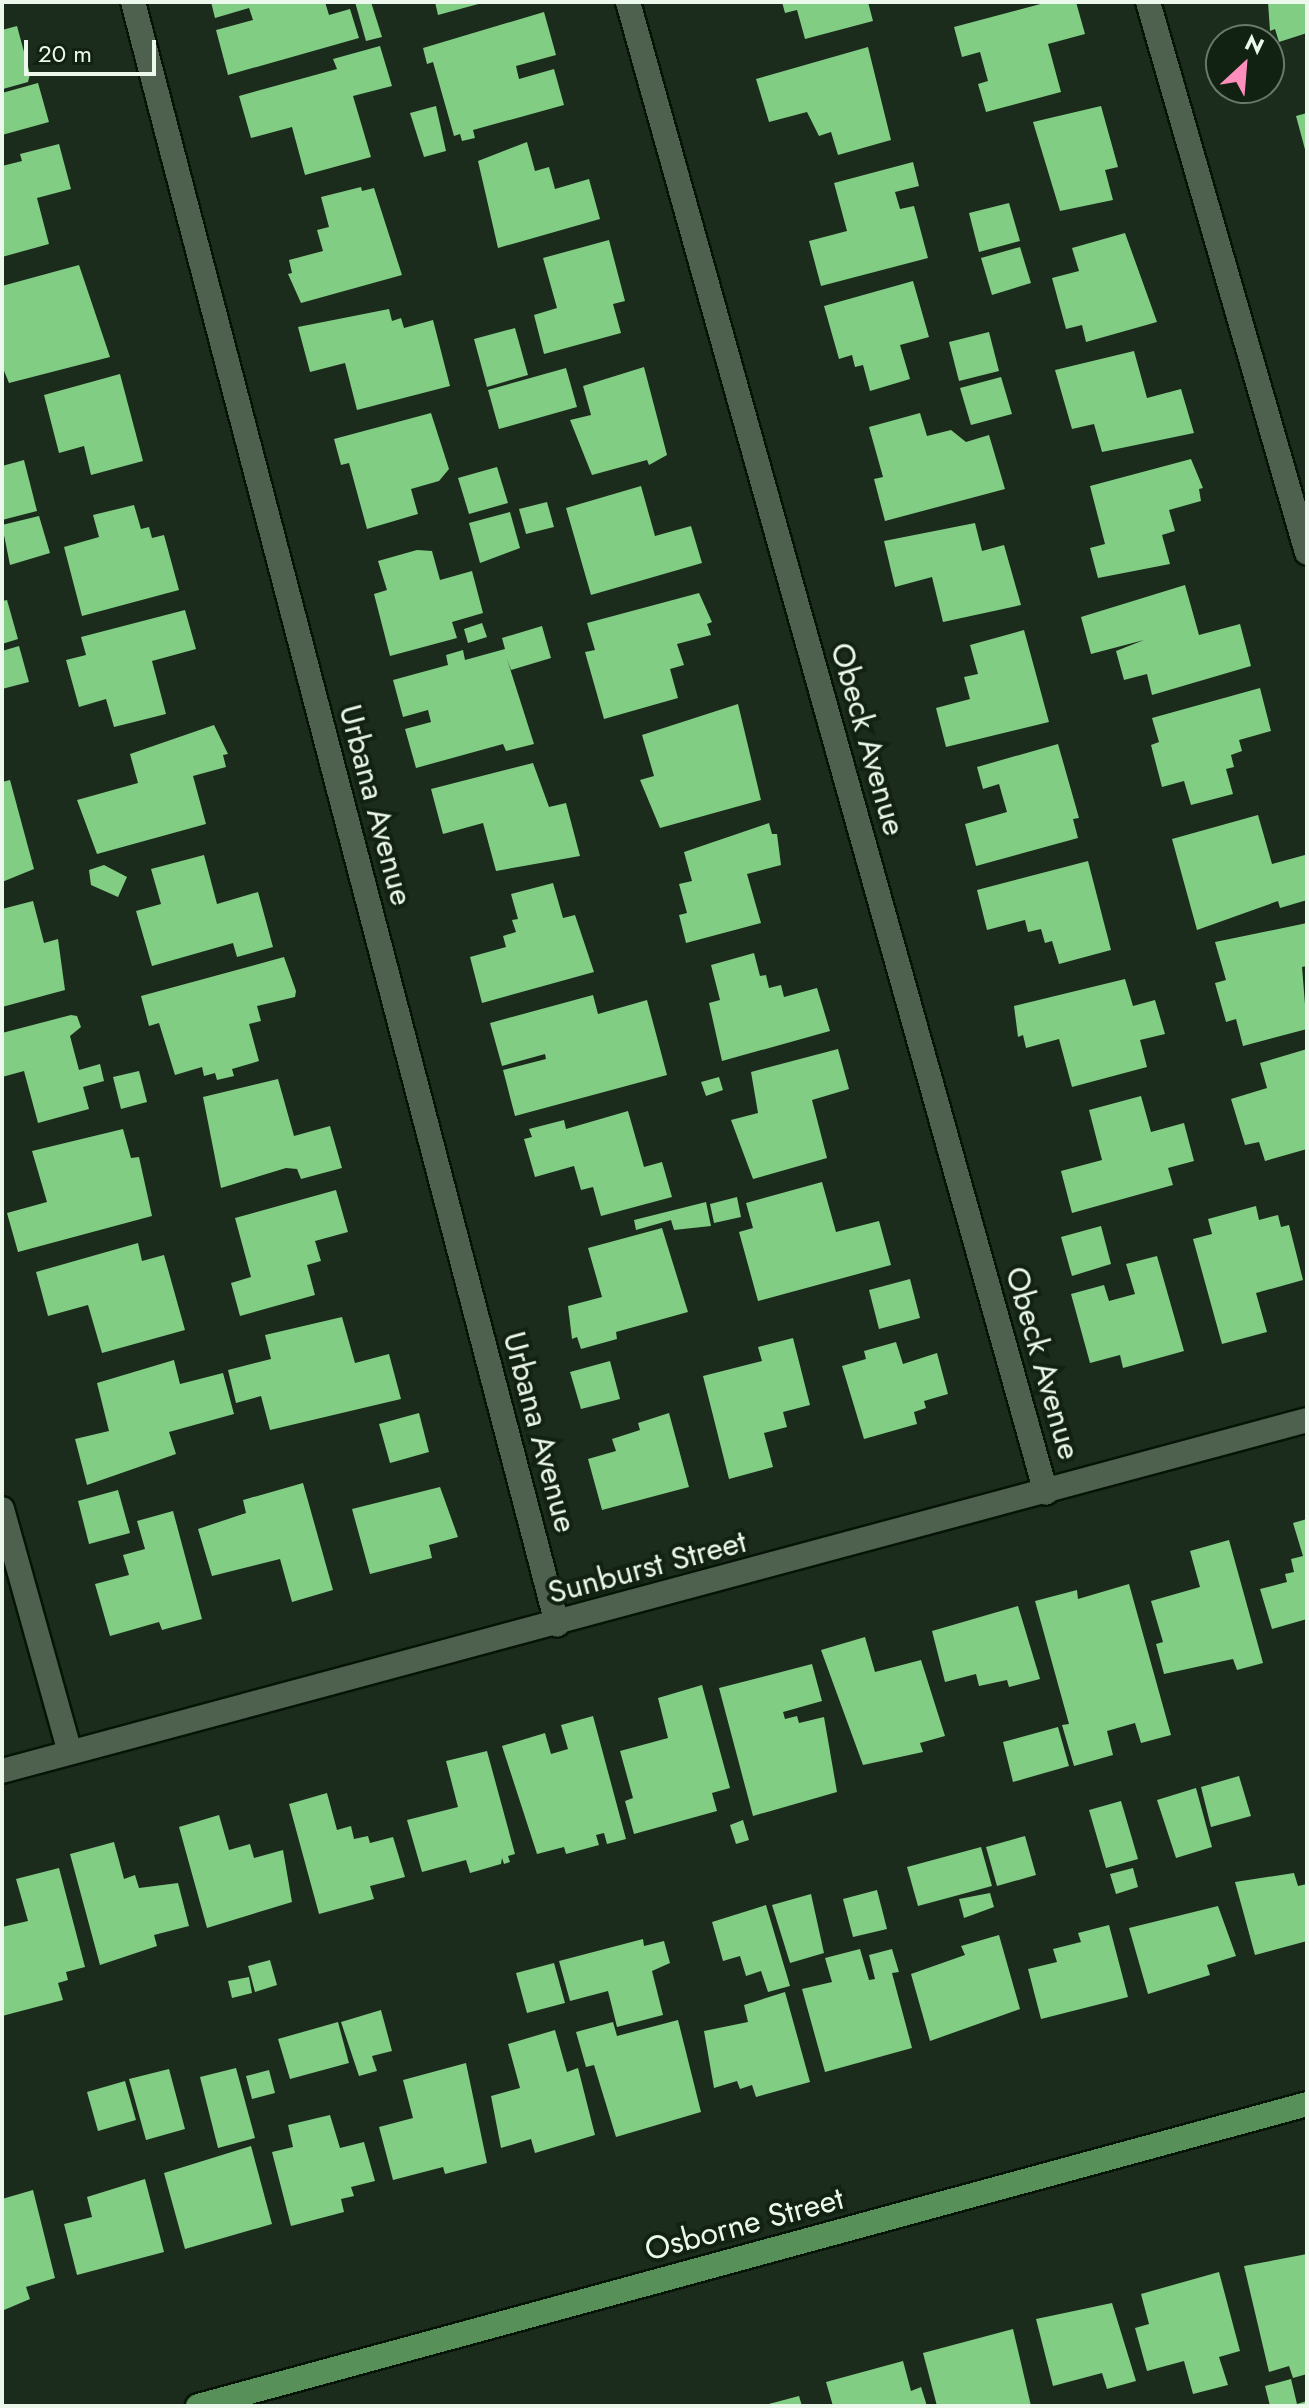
<!DOCTYPE html>
<html>
<head>
<meta charset="utf-8">
<style>
	body { margin:0 }
	#map { position:relative; width:1309px; height:2408px; overflow:hidden; background:#1b2c1c; font-family:Jost,sans-serif }
	div>[style] { position:absolute }
	.building>* { inset:0; background:#81cd84 }
	.roads { filter:drop-shadow(2px 0 #051406) drop-shadow(-2px 0 #051406) drop-shadow(0 2px #051406) drop-shadow(0 -2px #051406) }
	.street>* { height:24px; margin:-12px; padding:0 12px; transform-origin:12px; border-radius:12px; background:#4e604e }
	.primary>* { height:24px; margin:-12px; padding:0 12px; transform-origin:12px; border-radius:12px; background:#58905a }
	span { translate:-50% -50%; white-space:nowrap; text-align:center; line-height:1.15; -webkit-text-stroke:8px #122212; paint-order:stroke }
	.street-label { font-size:32px; color:#edf8ed }
	.frame { position:absolute; inset:0; border:4px solid #edf8ed; pointer-events:none }
	.north { position:absolute; left:1205px; top:24px; width:80px; height:80px; box-sizing:border-box; background:#122212; border:2px solid #6a786a; border-radius:50%; rotate:26deg; font-size:22px; font-weight:700; line-height:32px; text-align:center; color:#edf8ed }
	.north::after { content:''; display:block; margin:auto; width:28px; height:36px; background:#fe8ebc; clip-path:polygon(50% 0,100% 100%,50% 72%,0 100%) }
	.scale { position:absolute; left:24px; top:40px; width:132px; height:36px; box-sizing:border-box; border:4px solid #edf8ed; border-top:0; padding-left:10px; font-size:24px; line-height:28px; white-space:nowrap; color:#edf8ed; -webkit-text-stroke:6px #122212; paint-order:stroke }
</style>
</head>
<body>
<div id="map">
	<div class="building">
		<i style="clip-path:polygon(211px 2px,325px 2px,329px 15px,350px 9px,359px 38px,228px 75px,216px 30px,253px 20px,249px 8px,215px 18px)"></i>
		<i style="clip-path:polygon(355px 2px,371px 2px,382px 37px,366px 41px)"></i>
		<i style="clip-path:polygon(435px 2px,482px 2px,482px 3px,438px 15px)"></i>
		<i style="clip-path:polygon(782px 2px,868px 2px,873px 21px,805px 39px,797px 10px,785px 13px)"></i>
		<i style="clip-path:polygon(1048px 2px,1076px 2px,1085px 34px,1048px 44px,1061px 92px,986px 112px,978px 84px,988px 81px,980px 52px,962px 57px,954px 27px)"></i>
		<i style="clip-path:polygon(1268px 2px,1307px 2px,1307px 33px,1279px 42px,1275px 29px,1270px 31px)"></i>
		<i style="clip-path:polygon(544px 12px,556px 55px,516px 66px,519px 79px,554px 69px,564px 105px,473px 130px,475px 138px,462px 141px,460px 134px,454px 136px,433px 62px,427px 64px,423px 48px)"></i>
		<i style="clip-path:polygon(17px 26px,30px 74px,28px 82px,3px 89px,2px 30px)"></i>
		<i style="clip-path:polygon(380px 46px,392px 86px,353px 96px,371px 157px,305px 175px,292px 127px,251px 138px,239px 96px,337px 69px,333px 59px)"></i>
		<i style="clip-path:polygon(868px 47px,891px 140px,838px 155px,831px 132px,819px 136px,807px 112px,769px 122px,756px 79px)"></i>
		<i style="clip-path:polygon(38px 83px,49px 122px,2px 135px,2px 93px)"></i>
		<i style="clip-path:polygon(436px 106px,446px 151px,424px 157px,410px 113px)"></i>
		<i style="clip-path:polygon(1101px 106px,1118px 167px,1105px 170px,1113px 200px,1060px 211px,1033px 122px)"></i>
		<i style="clip-path:polygon(1307px 113px,1307px 153px,1306px 153px,1296px 116px)"></i>
		<i style="clip-path:polygon(527px 142px,535px 171px,549px 167px,555px 189px,589px 179px,600px 219px,498px 248px,478px 161px)"></i>
		<i style="clip-path:polygon(59px 144px,71px 189px,37px 198px,49px 244px,2px 257px,2px 166px,22px 161px,20px 154px)"></i>
		<i style="clip-path:polygon(913px 162px,919px 186px,895px 192px,900px 209px,914px 206px,928px 258px,821px 286px,809px 241px,847px 231px,834px 183px)"></i>
		<i style="clip-path:polygon(361px 187px,362px 191px,374px 188px,402px 275px,301px 303px,288px 274px,292px 273px,289px 260px,323px 251px,317px 230px,329px 227px,321px 197px)"></i>
		<i style="clip-path:polygon(1009px 203px,1020px 241px,979px 252px,969px 213px)"></i>
		<i style="clip-path:polygon(1125px 233px,1157px 322px,1086px 342px,1082px 325px,1066px 329px,1052px 278px,1079px 271px,1072px 248px)"></i>
		<i style="clip-path:polygon(609px 240px,625px 301px,613px 304px,621px 333px,544px 354px,534px 315px,557px 308px,543px 258px)"></i>
		<i style="clip-path:polygon(1020px 247px,1031px 283px,992px 295px,981px 258px)"></i>
		<i style="clip-path:polygon(79px 265px,110px 357px,9px 383px,2px 366px,2px 286px)"></i>
		<i style="clip-path:polygon(913px 281px,929px 337px,900px 345px,910px 379px,870px 391px,863px 365px,855px 367px,852px 355px,839px 359px,824px 306px)"></i>
		<i style="clip-path:polygon(389px 309px,392px 321px,401px 318px,404px 328px,433px 320px,450px 386px,357px 410px,345px 363px,310px 372px,298px 327px)"></i>
		<i style="clip-path:polygon(515px 328px,528px 375px,487px 387px,474px 339px)"></i>
		<i style="clip-path:polygon(989px 332px,999px 371px,959px 381px,949px 342px)"></i>
		<i style="clip-path:polygon(1134px 351px,1147px 398px,1181px 389px,1194px 433px,1102px 452px,1094px 424px,1072px 429px,1055px 370px)"></i>
		<i style="clip-path:polygon(644px 367px,667px 455px,649px 465px,647px 460px,592px 475px,570px 420px,591px 415px,583px 386px)"></i>
		<i style="clip-path:polygon(566px 368px,577px 407px,499px 429px,488px 390px)"></i>
		<i style="clip-path:polygon(120px 374px,143px 461px,91px 475px,84px 446px,59px 453px,44px 395px)"></i>
		<i style="clip-path:polygon(1001px 377px,1012px 414px,971px 425px,960px 388px)"></i>
		<i style="clip-path:polygon(431px 413px,449px 469px,439px 481px,411px 489px,418px 514px,367px 529px,349px 463px,341px 465px,334px 439px)"></i>
		<i style="clip-path:polygon(920px 413px,927px 436px,951px 430px,966px 442px,989px 435px,1005px 489px,885px 521px,874px 479px,883px 477px,869px 427px)"></i>
		<i style="clip-path:polygon(1191px 459px,1203px 488px,1199px 489px,1201px 501px,1169px 510px,1175px 531px,1162px 535px,1170px 564px,1098px 578px,1090px 548px,1105px 544px,1090px 486px)"></i>
		<i style="clip-path:polygon(24px 460px,37px 511px,2px 520px,2px 466px)"></i>
		<i style="clip-path:polygon(497px 467px,508px 503px,469px 514px,458px 478px)"></i>
		<i style="clip-path:polygon(641px 486px,655px 536px,691px 526px,702px 563px,591px 595px,566px 508px)"></i>
		<i style="clip-path:polygon(547px 502px,554px 527px,526px 534px,519px 509px)"></i>
		<i style="clip-path:polygon(134px 505px,141px 529px,149px 527px,152px 538px,164px 535px,179px 590px,82px 616px,64px 547px,99px 537px,93px 515px)"></i>
		<i style="clip-path:polygon(510px 512px,520px 548px,480px 563px,469px 523px)"></i>
		<i style="clip-path:polygon(39px 516px,50px 553px,10px 565px,2px 525px)"></i>
		<i style="clip-path:polygon(975px 523px,982px 551px,1004px 545px,1021px 605px,943px 622px,932px 577px,895px 587px,884px 541px)"></i>
		<i style="clip-path:polygon(417px 550px,432px 551px,440px 580px,472px 571px,483px 613px,452px 622px,457px 638px,390px 656px,374px 594px,387px 590px,378px 561px)"></i>
		<i style="clip-path:polygon(1185px 585px,1199px 635px,1240px 624px,1251px 666px,1152px 695px,1147px 674px,1124px 680px,1116px 651px,1144px 640px,1091px 654px,1081px 617px)"></i>
		<i style="clip-path:polygon(699px 593px,712px 622px,707px 624px,711px 635px,677px 644px,684px 665px,670px 669px,678px 698px,604px 719px,585px 652px,595px 650px,587px 623px)"></i>
		<i style="clip-path:polygon(7px 600px,18px 639px,2px 644px,2px 601px)"></i>
		<i style="clip-path:polygon(185px 610px,196px 649px,152px 661px,166px 714px,114px 727px,106px 699px,79px 707px,66px 660px,86px 655px,81px 637px)"></i>
		<i style="clip-path:polygon(482px 623px,487px 637px,468px 643px,464px 629px)"></i>
		<i style="clip-path:polygon(542px 626px,551px 658px,511px 670px,507px 659px,534px 744px,506px 751px,503px 744px,416px 768px,405px 729px,431px 722px,428px 710px,403px 717px,393px 680px,448px 665px,446px 655px,463px 650px,465px 660px,505px 649px,502px 638px)"></i>
		<i style="clip-path:polygon(1024px 630px,1049px 722px,946px 747px,936px 708px,970px 699px,964px 677px,978px 674px,970px 645px)"></i>
		<i style="clip-path:polygon(19px 646px,29px 682px,2px 689px,2px 651px)"></i>
		<i style="clip-path:polygon(1260px 688px,1271px 731px,1239px 740px,1242px 751px,1231px 755px,1234px 767px,1226px 769px,1233px 794px,1191px 805px,1184px 781px,1162px 787px,1151px 745px,1159px 742px,1152px 718px)"></i>
		<i style="clip-path:polygon(738px 704px,761px 800px,660px 828px,640px 780px,654px 776px,642px 735px)"></i>
		<i style="clip-path:polygon(214px 725px,228px 754px,223px 755px,226px 767px,193px 776px,206px 824px,97px 854px,77px 800px,138px 783px,130px 754px)"></i>
		<i style="clip-path:polygon(1058px 744px,1079px 818px,1073px 819px,1078px 838px,976px 866px,965px 824px,1007px 812px,999px 784px,983px 789px,977px 767px)"></i>
		<i style="clip-path:polygon(533px 763px,549px 807px,566px 803px,580px 856px,496px 871px,483px 823px,443px 834px,431px 789px)"></i>
		<i style="clip-path:polygon(10px 780px,34px 869px,2px 882px,2px 782px)"></i>
		<i style="clip-path:polygon(1258px 815px,1272px 864px,1305px 855px,1307px 900px,1280px 908px,1278px 901px,1197px 930px,1172px 839px)"></i>
		<i style="clip-path:polygon(769px 823px,772px 834px,777px 834px,781px 865px,747px 874px,761px 923px,686px 943px,679px 915px,687px 913px,679px 884px,692px 881px,684px 852px)"></i>
		<i style="clip-path:polygon(204px 855px,217px 904px,258px 892px,273px 947px,237px 957px,233px 943px,152px 966px,136px 911px,161px 904px,151px 869px)"></i>
		<i style="clip-path:polygon(1088px 861px,1111px 950px,1059px 964px,1052px 941px,1045px 943px,1041px 929px,1028px 932px,1025px 920px,987px 930px,977px 890px)"></i>
		<i style="clip-path:polygon(104px 865px,127px 877px,118px 897px,91px 885px,89px 870px)"></i>
		<i style="clip-path:polygon(553px 883px,563px 918px,575px 915px,594px 972px,482px 1003px,470px 957px,506px 947px,503px 936px,516px 932px,512px 920px,518px 919px,511px 894px)"></i>
		<i style="clip-path:polygon(33px 901px,44px 943px,58px 939px,65px 990px,2px 1007px,2px 909px)"></i>
		<i style="clip-path:polygon(1307px 923px,1307px 966px,1302px 967px,1307px 1029px,1243px 1046px,1236px 1019px,1226px 1022px,1215px 983px,1226px 980px,1215px 942px)"></i>
		<i style="clip-path:polygon(754px 953px,760px 976px,766px 975px,769px 988px,781px 985px,784px 997px,817px 988px,830px 1031px,722px 1061px,709px 1003px,720px 1000px,711px 965px)"></i>
		<i style="clip-path:polygon(284px 957px,296px 991px,295px 997px,257px 1006px,261px 1021px,249px 1024px,259px 1061px,232px 1069px,234px 1076px,217px 1080px,215px 1073px,204px 1076px,202px 1067px,175px 1075px,159px 1023px,149px 1026px,141px 996px)"></i>
		<i style="clip-path:polygon(1125px 979px,1133px 1006px,1155px 1000px,1165px 1034px,1140px 1040px,1147px 1067px,1072px 1087px,1059px 1039px,1026px 1048px,1023px 1035px,1018px 1037px,1014px 1006px)"></i>
		<i style="clip-path:polygon(593px 995px,598px 1014px,647px 1000px,667px 1075px,515px 1116px,503px 1070px,546px 1059px,545px 1054px,502px 1066px,490px 1023px)"></i>
		<i style="clip-path:polygon(71px 1015px,77px 1016px,81px 1027px,70px 1036px,79px 1070px,100px 1064px,104px 1081px,83px 1087px,89px 1109px,38px 1123px,24px 1071px,2px 1077px,2px 1033px)"></i>
		<i style="clip-path:polygon(838px 1049px,849px 1089px,812px 1100px,827px 1158px,753px 1179px,731px 1120px,758px 1113px,751px 1072px)"></i>
		<i style="clip-path:polygon(1307px 1049px,1307px 1149px,1265px 1161px,1259px 1142px,1245px 1145px,1231px 1099px,1267px 1088px,1260px 1063px)"></i>
		<i style="clip-path:polygon(139px 1071px,147px 1102px,121px 1109px,113px 1077px)"></i>
		<i style="clip-path:polygon(719px 1077px,723px 1090px,706px 1096px,701px 1082px)"></i>
		<i style="clip-path:polygon(278px 1079px,294px 1136px,330px 1126px,342px 1168px,301px 1179px,297px 1169px,286px 1168px,221px 1188px,203px 1097px)"></i>
		<i style="clip-path:polygon(1141px 1096px,1151px 1132px,1184px 1123px,1194px 1161px,1168px 1168px,1173px 1185px,1072px 1213px,1061px 1171px,1102px 1160px,1089px 1110px)"></i>
		<i style="clip-path:polygon(628px 1111px,644px 1167px,662px 1162px,672px 1197px,601px 1216px,593px 1187px,581px 1190px,574px 1166px,535px 1177px,524px 1139px,532px 1137px,529px 1129px,564px 1120px,566px 1129px)"></i>
		<i style="clip-path:polygon(123px 1129px,131px 1158px,139px 1157px,152px 1216px,18px 1252px,7px 1213px,47px 1202px,32px 1151px)"></i>
		<i style="clip-path:polygon(822px 1182px,836px 1232px,879px 1221px,891px 1265px,758px 1301px,739px 1232px,753px 1228px,746px 1203px)"></i>
		<i style="clip-path:polygon(336px 1190px,348px 1232px,315px 1241px,321px 1261px,307px 1265px,315px 1295px,240px 1316px,231px 1283px,251px 1277px,235px 1218px)"></i>
		<i style="clip-path:polygon(737px 1197px,741px 1217px,714px 1223px,710px 1204px)"></i>
		<i style="clip-path:polygon(706px 1202px,711px 1226px,674px 1230px,671px 1220px,636px 1230px,634px 1220px)"></i>
		<i style="clip-path:polygon(1256px 1206px,1259px 1220px,1278px 1215px,1281px 1227px,1289px 1225px,1303px 1280px,1256px 1293px,1267px 1332px,1222px 1344px,1193px 1239px,1212px 1234px,1208px 1219px)"></i>
		<i style="clip-path:polygon(1101px 1226px,1111px 1264px,1072px 1276px,1061px 1237px)"></i>
		<i style="clip-path:polygon(662px 1228px,688px 1312px,616px 1332px,617px 1339px,581px 1349px,577px 1337px,572px 1339px,568px 1306px,602px 1297px,588px 1248px)"></i>
		<i style="clip-path:polygon(138px 1243px,142px 1261px,164px 1255px,185px 1330px,102px 1353px,88px 1305px,48px 1316px,36px 1272px)"></i>
		<i style="clip-path:polygon(1157px 1256px,1184px 1351px,1123px 1368px,1120px 1355px,1090px 1363px,1071px 1294px,1104px 1285px,1109px 1301px,1135px 1294px,1126px 1264px)"></i>
		<i style="clip-path:polygon(910px 1279px,920px 1318px,879px 1329px,869px 1290px)"></i>
		<i style="clip-path:polygon(342px 1317px,355px 1363px,389px 1354px,401px 1399px,270px 1430px,261px 1396px,236px 1403px,228px 1370px,271px 1359px,265px 1335px)"></i>
		<i style="clip-path:polygon(793px 1338px,810px 1405px,783px 1412px,787px 1427px,764px 1433px,773px 1467px,729px 1479px,703px 1376px,762px 1361px,758px 1347px)"></i>
		<i style="clip-path:polygon(896px 1342px,903px 1364px,937px 1353px,948px 1394px,924px 1401px,926px 1408px,914px 1412px,917px 1424px,864px 1439px,842px 1366px,866px 1359px,864px 1351px)"></i>
		<i style="clip-path:polygon(174px 1360px,180px 1384px,223px 1373px,234px 1414px,169px 1432px,176px 1454px,87px 1485px,75px 1439px,109px 1431px,97px 1383px)"></i>
		<i style="clip-path:polygon(610px 1361px,620px 1399px,581px 1409px,570px 1372px)"></i>
		<i style="clip-path:polygon(419px 1413px,429px 1452px,390px 1463px,379px 1424px)"></i>
		<i style="clip-path:polygon(669px 1413px,689px 1487px,602px 1510px,588px 1459px,616px 1451px,612px 1439px,640px 1430px,638px 1423px)"></i>
		<i style="clip-path:polygon(303px 1483px,333px 1590px,292px 1602px,280px 1559px,212px 1576px,198px 1529px,246px 1513px,243px 1500px)"></i>
		<i style="clip-path:polygon(440px 1487px,458px 1537px,429px 1545px,432px 1558px,370px 1574px,352px 1509px)"></i>
		<i style="clip-path:polygon(118px 1490px,130px 1533px,89px 1544px,78px 1501px)"></i>
		<i style="clip-path:polygon(173px 1511px,202px 1619px,162px 1630px,159px 1622px,110px 1636px,95px 1584px,129px 1575px,123px 1555px,145px 1549px,137px 1521px)"></i>
		<i style="clip-path:polygon(1307px 1519px,1307px 1619px,1272px 1629px,1260px 1589px,1287px 1582px,1285px 1574px,1294px 1572px,1291px 1559px,1303px 1556px,1293px 1523px)"></i>
		<i style="clip-path:polygon(1229px 1540px,1263px 1663px,1237px 1670px,1233px 1659px,1164px 1674px,1156px 1644px,1163px 1642px,1151px 1601px,1200px 1587px,1190px 1551px)"></i>
		<i style="clip-path:polygon(1129px 1584px,1171px 1735px,1141px 1743px,1135px 1723px,1107px 1731px,1113px 1755px,1074px 1766px,1062px 1725px,1069px 1724px,1035px 1601px,1077px 1590px,1078px 1599px)"></i>
		<i style="clip-path:polygon(1018px 1606px,1040px 1679px,1009px 1687px,1007px 1680px,979px 1686px,976px 1674px,945px 1682px,932px 1631px)"></i>
		<i style="clip-path:polygon(865px 1637px,875px 1672px,921px 1660px,945px 1736px,920px 1743px,923px 1752px,863px 1765px,821px 1650px)"></i>
		<i style="clip-path:polygon(812px 1664px,822px 1701px,783px 1712px,785px 1719px,797px 1716px,799px 1723px,824px 1717px,837px 1792px,753px 1816px,719px 1688px)"></i>
		<i style="clip-path:polygon(702px 1685px,730px 1788px,712px 1793px,717px 1811px,634px 1834px,625px 1801px,633px 1798px,620px 1751px,668px 1738px,658px 1698px)"></i>
		<i style="clip-path:polygon(593px 1716px,626px 1839px,607px 1844px,604px 1833px,596px 1835px,599px 1845px,566px 1854px,564px 1847px,537px 1854px,502px 1746px,545px 1733px,551px 1754px,568px 1749px,561px 1725px)"></i>
		<i style="clip-path:polygon(1058px 1727px,1069px 1766px,1013px 1782px,1003px 1742px)"></i>
		<i style="clip-path:polygon(487px 1751px,515px 1854px,508px 1856px,510px 1862px,504px 1864px,502px 1858px,501px 1864px,470px 1873px,466px 1860px,422px 1872px,407px 1820px,458px 1807px,446px 1761px)"></i>
		<i style="clip-path:polygon(1239px 1776px,1251px 1816px,1211px 1827px,1201px 1787px)"></i>
		<i style="clip-path:polygon(1196px 1788px,1212px 1847px,1176px 1858px,1157px 1800px)"></i>
		<i style="clip-path:polygon(327px 1793px,337px 1830px,351px 1826px,354px 1839px,368px 1836px,370px 1843px,393px 1837px,405px 1877px,370px 1886px,374px 1899px,319px 1914px,289px 1804px)"></i>
		<i style="clip-path:polygon(1121px 1801px,1138px 1859px,1106px 1868px,1089px 1810px)"></i>
		<i style="clip-path:polygon(219px 1815px,229px 1850px,250px 1844px,254px 1858px,283px 1850px,292px 1902px,207px 1928px,179px 1827px)"></i>
		<i style="clip-path:polygon(743px 1820px,749px 1840px,736px 1844px,730px 1825px)"></i>
		<i style="clip-path:polygon(1025px 1836px,1036px 1875px,997px 1886px,986px 1847px)"></i>
		<i style="clip-path:polygon(114px 1842px,124px 1879px,135px 1875px,139px 1888px,178px 1883px,189px 1926px,154px 1935px,157px 1946px,100px 1965px,70px 1854px)"></i>
		<i style="clip-path:polygon(981px 1847px,992px 1886px,918px 1906px,907px 1867px)"></i>
		<i style="clip-path:polygon(59px 1868px,85px 1967px,66px 1972px,68px 1980px,58px 1983px,63px 2000px,2px 2016px,2px 1927px,28px 1921px,16px 1879px)"></i>
		<i style="clip-path:polygon(1133px 1868px,1138px 1887px,1116px 1894px,1110px 1874px)"></i>
		<i style="clip-path:polygon(1294px 1873px,1298px 1886px,1307px 1884px,1307px 1941px,1255px 1955px,1235px 1882px)"></i>
		<i style="clip-path:polygon(877px 1890px,887px 1929px,853px 1937px,843px 1899px)"></i>
		<i style="clip-path:polygon(990px 1893px,994px 1907px,964px 1918px,959px 1899px)"></i>
		<i style="clip-path:polygon(811px 1894px,824px 1953px,790px 1963px,772px 1905px)"></i>
		<i style="clip-path:polygon(766px 1905px,790px 1986px,768px 1992px,761px 1971px,746px 1976px,740px 1956px,723px 1961px,712px 1922px)"></i>
		<i style="clip-path:polygon(1218px 1906px,1236px 1956px,1207px 1965px,1210px 1975px,1148px 1994px,1129px 1928px)"></i>
		<i style="clip-path:polygon(1109px 1925px,1128px 1997px,1041px 2019px,1028px 1969px,1057px 1962px,1053px 1949px,1081px 1942px,1078px 1933px)"></i>
		<i style="clip-path:polygon(999px 1935px,1020px 2009px,930px 2041px,911px 1974px,965px 1955px,961px 1946px)"></i>
		<i style="clip-path:polygon(643px 1939px,644px 1946px,664px 1941px,670px 1963px,652px 1971px,663px 2015px,617px 2027px,608px 1991px,570px 2001px,559px 1961px)"></i>
		<i style="clip-path:polygon(860px 1949px,869px 1980px,875px 1979px,869px 1955px,892px 1949px,899px 1972px,892px 1973px,912px 2048px,825px 2072px,802px 1989px,832px 1982px,825px 1958px)"></i>
		<i style="clip-path:polygon(270px 1960px,277px 1985px,255px 1992px,248px 1966px)"></i>
		<i style="clip-path:polygon(554px 1963px,565px 2003px,527px 2013px,516px 1973px)"></i>
		<i style="clip-path:polygon(249px 1977px,252px 1993px,232px 1998px,228px 1981px)"></i>
		<i style="clip-path:polygon(785px 1992px,810px 2082px,756px 2097px,752px 2085px,740px 2089px,737px 2081px,714px 2088px,704px 2031px,748px 2022px,744px 2005px)"></i>
		<i style="clip-path:polygon(381px 2010px,392px 2051px,372px 2056px,377px 2071px,359px 2076px,341px 2022px)"></i>
		<i style="clip-path:polygon(678px 2020px,701px 2112px,616px 2137px,594px 2065px,586px 2067px,576px 2032px,613px 2022px,617px 2036px)"></i>
		<i style="clip-path:polygon(338px 2022px,349px 2063px,290px 2079px,278px 2039px)"></i>
		<i style="clip-path:polygon(555px 2030px,567px 2072px,578px 2068px,595px 2135px,535px 2153px,531px 2139px,501px 2148px,491px 2096px,520px 2088px,508px 2044px)"></i>
		<i style="clip-path:polygon(466px 2063px,487px 2163px,445px 2174px,443px 2167px,393px 2180px,379px 2127px,413px 2118px,403px 2080px)"></i>
		<i style="clip-path:polygon(236px 2068px,255px 2138px,218px 2148px,200px 2077px)"></i>
		<i style="clip-path:polygon(169px 2069px,185px 2129px,146px 2140px,129px 2079px)"></i>
		<i style="clip-path:polygon(269px 2070px,275px 2093px,252px 2099px,246px 2076px)"></i>
		<i style="clip-path:polygon(125px 2081px,136px 2120px,98px 2131px,87px 2092px)"></i>
		<i style="clip-path:polygon(330px 2115px,340px 2148px,364px 2142px,375px 2181px,351px 2187px,354px 2196px,341px 2199px,344px 2212px,291px 2226px,272px 2152px,293px 2147px,288px 2125px)"></i>
		<i style="clip-path:polygon(251px 2146px,272px 2224px,185px 2249px,164px 2173px)"></i>
		<i style="clip-path:polygon(145px 2179px,164px 2252px,77px 2275px,64px 2224px,92px 2217px,87px 2197px)"></i>
		<i style="clip-path:polygon(33px 2190px,55px 2278px,26px 2287px,30px 2299px,4px 2310px,2px 2199px)"></i>
		<i style="clip-path:polygon(1307px 2254px,1307px 2374px,1293px 2378px,1289px 2366px,1269px 2372px,1244px 2266px)"></i>
		<i style="clip-path:polygon(1219px 2272px,1240px 2351px,1219px 2357px,1228px 2385px,1193px 2394px,1184px 2361px,1147px 2371px,1135px 2328px,1149px 2324px,1141px 2294px)"></i>
		<i style="clip-path:polygon(1112px 2303px,1136px 2381px,1107px 2389px,1102px 2373px,1053px 2386px,1036px 2319px)"></i>
		<i style="clip-path:polygon(1013px 2329px,1031px 2406px,937px 2406px,923px 2353px)"></i>
		<i style="clip-path:polygon(903px 2361px,911px 2391px,921px 2387px,927px 2406px,833px 2406px,826px 2382px)"></i>
		<i style="clip-path:polygon(1291px 2379px,1297px 2404px,1307px 2401px,1307px 2406px,1270px 2406px,1265px 2386px)"></i>
		<i style="clip-path:polygon(799px 2396px,802px 2406px,765px 2406px,765px 2405px)"></i>
	</div>
	<div class="roads">
		<div class="street">
			<i style="left:133px;top:2px;width:1677px;rotate:75.35deg"></i>
			<i style="left:628px;top:2px;width:1548px;rotate:74.34deg"></i>
			<i style="left:1148px;top:2px;width:573px;rotate:73.9deg"></i>
			<i style="left:2px;top:1509px;width:252px;rotate:74.4deg"></i>
			<i style="left:2px;top:1771px;width:1351px;rotate:-15.05deg"></i>
		</div>
		<div class="primary">
			<i style="left:198px;top:2406px;width:1149px;rotate:-15.23deg"></i>
		</div>
	</div>
	<div class="street-label">
		<span style="left:868px;top:739px;rotate:74deg">Obeck Avenue</span>
		<span style="left:376px;top:805px;rotate:75deg">Urbana Avenue</span>
		<span style="left:1043px;top:1363px;rotate:74deg">Obeck Avenue</span>
		<span style="left:540px;top:1432px;rotate:75deg">Urbana Avenue</span>
		<span style="left:647px;top:1567px;rotate:-15deg">Sunburst Street</span>
		<span style="left:744px;top:2224px;rotate:-15deg">Osborne Street</span>
	</div>
	<div class="frame"></div>
	<div class="north">N</div>
	<div class="scale">20 m</div>
</div>
</body>
</html>
